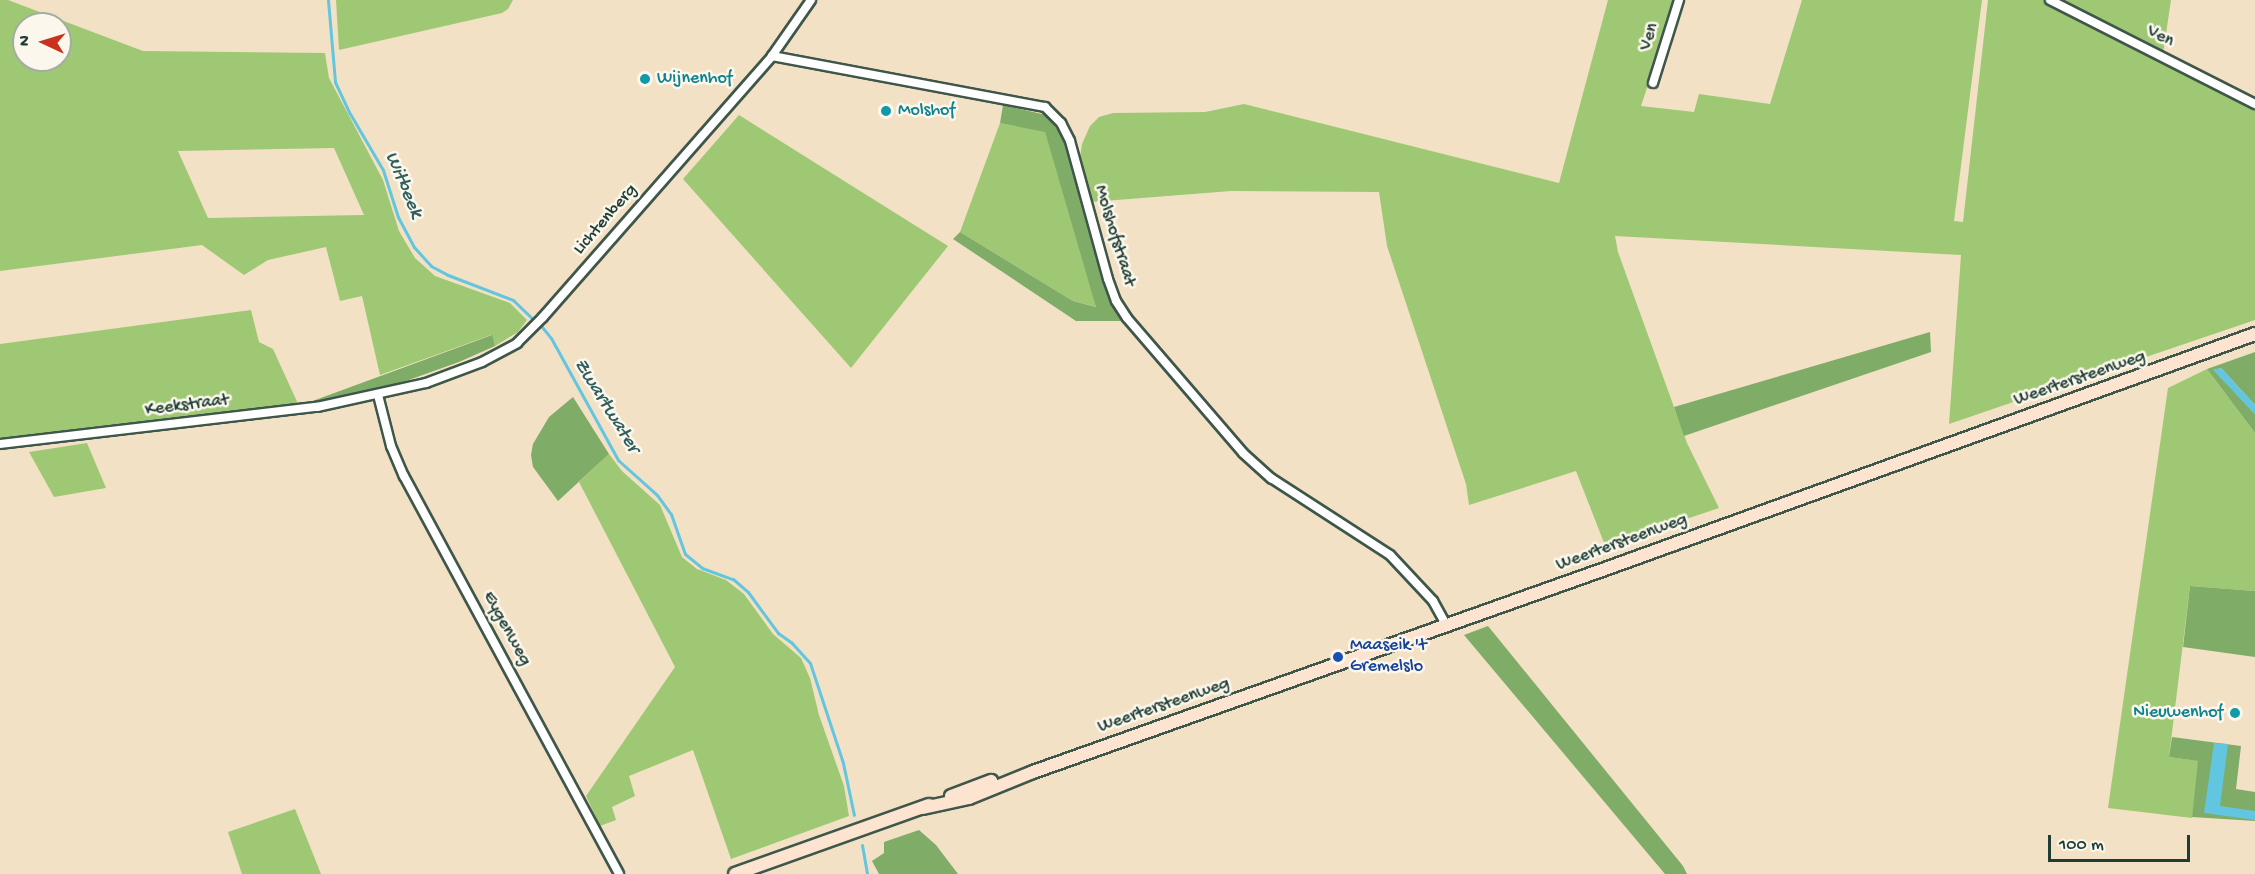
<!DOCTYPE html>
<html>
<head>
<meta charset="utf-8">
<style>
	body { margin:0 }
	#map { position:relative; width:2255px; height:874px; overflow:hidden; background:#f3e1c5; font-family:"Gochi Hand",sans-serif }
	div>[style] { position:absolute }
	.green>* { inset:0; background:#9fc874 }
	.forest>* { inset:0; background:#7fac66 }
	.water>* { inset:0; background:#62c6e0 }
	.stream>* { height:3px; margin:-1.5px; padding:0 1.5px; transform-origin:1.5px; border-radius:1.5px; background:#62c6e0 }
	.roads { filter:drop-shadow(2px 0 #3f564a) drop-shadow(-2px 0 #3f564a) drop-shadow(0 2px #3f564a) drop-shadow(0 -2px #3f564a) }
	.street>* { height:8px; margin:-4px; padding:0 4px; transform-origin:4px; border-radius:4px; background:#fff }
	.secondary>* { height:12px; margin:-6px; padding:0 6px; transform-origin:6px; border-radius:6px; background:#fde4d1 }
	.dots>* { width:16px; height:16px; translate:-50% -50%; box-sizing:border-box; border:3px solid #fbf7ec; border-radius:50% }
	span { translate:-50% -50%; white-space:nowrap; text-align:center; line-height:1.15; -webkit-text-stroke:5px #fbf7ec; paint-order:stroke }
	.street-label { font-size:18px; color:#1f3d34 }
	.culture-label { font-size:18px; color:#0d838f }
	.left { translate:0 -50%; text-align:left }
	.right { translate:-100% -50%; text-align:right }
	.transit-label { font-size:18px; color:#164399 }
	.water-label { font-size:20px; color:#305f5f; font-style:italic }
	.north { position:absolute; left:12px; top:12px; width:60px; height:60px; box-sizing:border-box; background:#fbf7ec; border:2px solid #a3ada2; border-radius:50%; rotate:274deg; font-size:16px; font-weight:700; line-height:24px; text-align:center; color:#1f3d34 }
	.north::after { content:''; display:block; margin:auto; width:21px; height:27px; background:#c8321e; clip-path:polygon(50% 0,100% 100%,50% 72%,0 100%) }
	.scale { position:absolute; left:2048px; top:835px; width:142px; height:27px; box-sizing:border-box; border:3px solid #1f3d34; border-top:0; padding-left:8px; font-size:18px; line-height:21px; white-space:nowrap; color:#1f3d34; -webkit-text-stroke:4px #fbf7ec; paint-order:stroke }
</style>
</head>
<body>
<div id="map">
	<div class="green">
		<i style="clip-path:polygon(evenodd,0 0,8px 0,143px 51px,325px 53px,329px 78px,383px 180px,399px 231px,415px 258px,435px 276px,510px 303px,527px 320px,518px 332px,495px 346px,491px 335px,380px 375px,362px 296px,340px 301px,326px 247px,268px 260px,244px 275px,202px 245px,0 271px,0 0,24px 24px,60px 24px,60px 60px,24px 60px,24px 24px,0 0,334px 148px,364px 215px,208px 218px,178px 151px,334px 148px)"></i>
		<i style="clip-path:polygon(336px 0,513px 0,508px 9px,502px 13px,339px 50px)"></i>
		<i style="clip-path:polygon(1608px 0,1676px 0,1641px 106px,1694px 112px,1699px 94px,1770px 104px,1802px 0,1982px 0,1954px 221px,1963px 222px,1988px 0,2044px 0,2255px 106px,2255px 320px,1949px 424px,1961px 255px,1615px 236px,1618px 252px,1687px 443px,1719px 508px,1630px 538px,1608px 553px,1576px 471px,1469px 505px,1466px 484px,1387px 246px,1379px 192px,1231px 191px,1091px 202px,1080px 157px,1082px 144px,1090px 126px,1099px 117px,1113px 113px,1205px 112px,1244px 104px,1559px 183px)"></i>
		<i style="clip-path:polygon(2055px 0,2171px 0,2163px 54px)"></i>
		<i style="clip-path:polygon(739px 115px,948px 246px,851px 368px,683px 179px)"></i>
		<i style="clip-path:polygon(1000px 123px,1045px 131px,1097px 307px,1073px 301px,960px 232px)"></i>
		<i style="clip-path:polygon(251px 310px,259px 342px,273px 349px,299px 406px,0 440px,0 344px)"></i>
		<i style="clip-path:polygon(2207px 369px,2255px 433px,2255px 591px,2190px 586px,2169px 757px,2199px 761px,2192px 818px,2108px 808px,2168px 388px)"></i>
		<i style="clip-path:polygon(87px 443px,106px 488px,54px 497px,29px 452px)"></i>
		<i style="clip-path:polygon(609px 454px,622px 471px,660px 505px,682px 557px,697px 569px,726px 580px,744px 594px,773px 634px,801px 658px,810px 678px,819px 715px,844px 786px,849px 816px,731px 859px,693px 750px,629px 776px,635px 796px,612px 807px,616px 820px,600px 826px,586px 796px,675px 667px,579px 482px)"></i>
		<i style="clip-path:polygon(295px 809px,321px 874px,242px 874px,228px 832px)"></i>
	</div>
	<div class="forest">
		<i style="clip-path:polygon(1003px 105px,1046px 115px,1064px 138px,1091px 240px,1109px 293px,1125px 321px,1076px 321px,953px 239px,960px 232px,1073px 301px,1096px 307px,1045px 132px,1000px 123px)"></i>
		<i style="clip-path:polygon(1930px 332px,1931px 352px,1684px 436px,1674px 407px)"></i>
		<i style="clip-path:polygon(492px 335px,495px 346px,459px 362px,378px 391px,299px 406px)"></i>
		<i style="clip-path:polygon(2255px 352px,2255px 405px,2221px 368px,2214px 370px,2255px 414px,2255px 433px,2207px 369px)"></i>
		<i style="clip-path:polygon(573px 397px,609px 454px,558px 501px,533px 467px,531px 455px,533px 444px,549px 417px)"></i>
		<i style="clip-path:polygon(2190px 586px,2255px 591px,2255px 657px,2183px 647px)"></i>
		<i style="clip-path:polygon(1488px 626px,1683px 866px,1687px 874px,1665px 874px,1464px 635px)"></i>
		<i style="clip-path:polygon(2172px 737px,2241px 746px,2236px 789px,2255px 792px,2255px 821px,2192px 817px,2198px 761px,2169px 757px)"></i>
		<i style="clip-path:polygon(919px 830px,936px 845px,958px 874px,879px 874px,872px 861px,884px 853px,884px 842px)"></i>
	</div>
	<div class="water">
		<i style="clip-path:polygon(2221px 368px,2255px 405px,2255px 414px,2213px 370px)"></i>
		<i style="clip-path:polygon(2214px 743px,2228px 744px,2220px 806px,2255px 811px,2255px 820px,2204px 813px)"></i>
	</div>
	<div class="stream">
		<i style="left:328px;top:0;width:82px;rotate:85.1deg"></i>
		<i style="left:335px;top:82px;width:33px;rotate:65deg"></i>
		<i style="left:349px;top:112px;width:67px;rotate:59.6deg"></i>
		<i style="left:383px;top:170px;width:49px;rotate:72.3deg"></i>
		<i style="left:398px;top:217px;width:34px;rotate:62deg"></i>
		<i style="left:414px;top:247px;width:25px;rotate:48deg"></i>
		<i style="left:431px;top:266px;width:19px;rotate:28deg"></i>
		<i style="left:448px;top:275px;width:70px;rotate:21deg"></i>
		<i style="left:513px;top:300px;width:29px;rotate:44deg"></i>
		<i style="left:542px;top:327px;width:14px;rotate:51deg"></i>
		<i style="left:551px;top:338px;width:139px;rotate:61.2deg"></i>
		<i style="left:618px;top:460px;width:52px;rotate:41.9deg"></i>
		<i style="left:657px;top:495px;width:24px;rotate:54deg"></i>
		<i style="left:671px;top:514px;width:42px;rotate:70.7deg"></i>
		<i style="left:685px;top:554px;width:22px;rotate:39deg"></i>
		<i style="left:702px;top:568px;width:33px;rotate:20deg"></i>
		<i style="left:733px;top:579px;width:20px;rotate:41deg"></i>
		<i style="left:748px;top:592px;width:51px;rotate:53.8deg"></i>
		<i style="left:778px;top:633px;width:16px;rotate:35deg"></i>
		<i style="left:791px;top:642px;width:28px;rotate:48deg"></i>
		<i style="left:810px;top:663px;width:105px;rotate:71.7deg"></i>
		<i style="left:843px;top:763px;width:53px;rotate:78.1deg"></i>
		<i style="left:862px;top:845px;width:29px;rotate:80deg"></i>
	</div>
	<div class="roads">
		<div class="street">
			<i style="left:2050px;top:0;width:230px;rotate:26.9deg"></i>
			<i style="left:772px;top:56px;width:278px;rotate:10.6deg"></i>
			<i style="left:1045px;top:107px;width:23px;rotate:45deg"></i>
			<i style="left:1061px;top:123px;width:20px;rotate:63deg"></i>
			<i style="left:1070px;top:141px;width:143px;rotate:74.6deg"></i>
			<i style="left:1108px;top:279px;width:23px;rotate:70deg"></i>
			<i style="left:1116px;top:301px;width:20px;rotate:57deg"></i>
			<i style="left:1127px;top:318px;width:178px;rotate:49.3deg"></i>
			<i style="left:1243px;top:453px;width:38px;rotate:42deg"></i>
			<i style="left:1271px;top:478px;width:142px;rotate:32.9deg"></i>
			<i style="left:1390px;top:555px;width:63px;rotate:46.9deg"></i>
			<i style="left:1433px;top:601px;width:29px;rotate:61deg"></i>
			<i style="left:1653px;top:83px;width:87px;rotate:-72.6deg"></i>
			<i style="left:378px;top:395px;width:53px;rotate:75.7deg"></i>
			<i style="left:391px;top:446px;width:33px;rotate:67deg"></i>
			<i style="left:404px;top:476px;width:452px;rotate:61.6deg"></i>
			<i style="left:0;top:444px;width:319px;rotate:-6.7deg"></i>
			<i style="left:317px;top:407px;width:112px;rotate:-12.4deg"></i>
			<i style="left:426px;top:383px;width:60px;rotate:-20.6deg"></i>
			<i style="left:482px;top:362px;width:40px;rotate:-28deg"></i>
			<i style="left:517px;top:343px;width:37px;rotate:-45deg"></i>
			<i style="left:543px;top:317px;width:347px;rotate:-48.7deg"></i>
			<i style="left:772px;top:56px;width:68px;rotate:-55.1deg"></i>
		</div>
		<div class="secondary">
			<i style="left:951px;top:796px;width:43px;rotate:-20.6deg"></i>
			<i style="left:923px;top:808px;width:47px;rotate:-12.3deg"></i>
			<i style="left:969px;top:798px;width:69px;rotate:-22.1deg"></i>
			<i style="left:1033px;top:772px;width:607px;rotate:-19.54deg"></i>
			<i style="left:1605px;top:569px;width:691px;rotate:-19.88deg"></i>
			<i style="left:735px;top:874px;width:206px;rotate:-19.6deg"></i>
		</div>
	</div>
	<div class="dots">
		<i style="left:645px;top:79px;background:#0f9aa8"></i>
		<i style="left:886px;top:111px;background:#0f9aa8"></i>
		<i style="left:1338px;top:657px;background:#1a4fb4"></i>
		<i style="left:2235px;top:713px;background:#0f9aa8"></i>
	</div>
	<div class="street-label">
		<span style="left:1650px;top:37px;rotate:-73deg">Ven</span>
		<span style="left:2160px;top:37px;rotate:27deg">Ven</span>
		<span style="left:606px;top:220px;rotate:-49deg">Lichtenberg</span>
		<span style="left:1114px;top:236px;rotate:73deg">Molshofstraat</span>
		<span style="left:2080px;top:379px;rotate:-19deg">Weertersteenweg</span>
		<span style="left:187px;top:406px;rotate:-7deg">Keekstraat</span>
		<span style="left:1622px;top:543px;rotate:-20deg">Weertersteenweg</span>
		<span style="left:506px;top:629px;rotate:61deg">Eygenweg</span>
		<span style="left:1164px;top:706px;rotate:-19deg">Weertersteenweg</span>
	</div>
	<div class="culture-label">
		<span class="left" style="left:657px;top:79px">Wijnenhof</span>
		<span class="left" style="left:898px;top:111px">Molshof</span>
		<span class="right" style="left:2223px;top:713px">Nieuwenhof</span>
	</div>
	<div class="transit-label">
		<span class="left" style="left:1350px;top:657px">Maaseik 't<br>Gremelslo</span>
	</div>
	<div class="water-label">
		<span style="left:403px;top:185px;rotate:67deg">Witbeek</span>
		<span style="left:606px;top:406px;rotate:58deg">Zwartwater</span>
	</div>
	<div class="north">N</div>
	<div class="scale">100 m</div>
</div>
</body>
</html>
